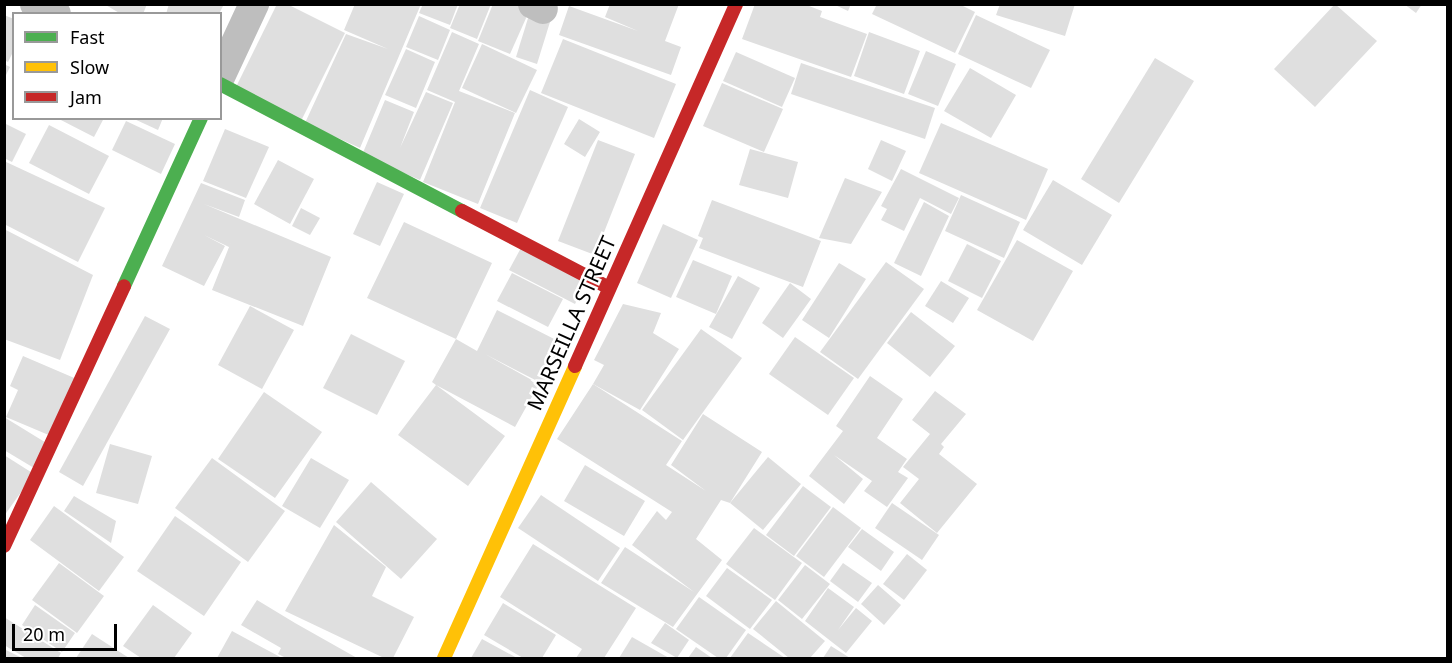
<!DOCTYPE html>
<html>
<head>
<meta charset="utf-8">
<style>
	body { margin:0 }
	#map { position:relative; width:1452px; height:663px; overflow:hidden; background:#fff; font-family:"Noto Sans",sans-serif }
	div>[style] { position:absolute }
	.building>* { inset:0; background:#dfdfdf }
	.street>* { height:30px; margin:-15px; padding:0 15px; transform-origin:15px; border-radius:15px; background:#bebebe }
	.fast>* { height:14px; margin:-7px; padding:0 7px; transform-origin:7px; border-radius:7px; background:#4caf50 }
	.slow>* { height:14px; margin:-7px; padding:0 7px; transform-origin:7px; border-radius:7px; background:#ffc107 }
	.jam>* { height:14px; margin:-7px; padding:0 7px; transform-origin:7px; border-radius:7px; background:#c62828 }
	span { translate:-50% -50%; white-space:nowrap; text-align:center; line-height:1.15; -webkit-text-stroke:5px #fff; paint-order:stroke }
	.street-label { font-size:21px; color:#000 }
	.frame { position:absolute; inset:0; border:6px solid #000; pointer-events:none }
	.legend { position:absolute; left:12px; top:12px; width:210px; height:108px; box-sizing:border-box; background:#fff; border:2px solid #999; margin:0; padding:8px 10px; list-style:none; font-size:18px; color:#000 }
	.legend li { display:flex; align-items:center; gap:12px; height:30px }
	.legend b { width:30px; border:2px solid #999 }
	.scale { position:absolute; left:12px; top:624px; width:105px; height:27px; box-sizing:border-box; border:3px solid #000; border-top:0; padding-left:8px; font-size:18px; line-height:21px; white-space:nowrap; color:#000; -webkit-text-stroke:4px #fff; paint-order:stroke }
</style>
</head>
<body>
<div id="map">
	<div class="building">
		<i style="clip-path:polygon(104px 4px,147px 4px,143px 14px,121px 14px)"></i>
		<i style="clip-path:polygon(169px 4px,224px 4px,219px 14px,166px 14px)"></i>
		<i style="clip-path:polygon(277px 4px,287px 4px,345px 33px,301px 121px,235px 89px)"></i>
		<i style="clip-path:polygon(355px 4px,421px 4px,360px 148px,305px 123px,346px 34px,388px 49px,344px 30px)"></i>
		<i style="clip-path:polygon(423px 4px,458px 4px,450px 25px,419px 13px)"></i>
		<i style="clip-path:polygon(460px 4px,491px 4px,477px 39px,450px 28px)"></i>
		<i style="clip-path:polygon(493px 4px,531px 7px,510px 54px,478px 41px)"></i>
		<i style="clip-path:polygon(610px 4px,679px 4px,665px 41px,681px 47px,671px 75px,559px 35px,569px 6px,638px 31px,605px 17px)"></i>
		<i style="clip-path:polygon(755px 4px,804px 4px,822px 11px,820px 17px,867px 34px,851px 77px,742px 39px)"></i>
		<i style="clip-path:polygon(833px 4px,851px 4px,848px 11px)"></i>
		<i style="clip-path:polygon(877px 4px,959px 4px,975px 12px,955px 53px,872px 14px)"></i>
		<i style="clip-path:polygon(1000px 4px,1075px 4px,1065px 36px,996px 15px)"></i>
		<i style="clip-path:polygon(1335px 4px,1377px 41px,1315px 107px,1274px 69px)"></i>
		<i style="clip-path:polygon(1404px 4px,1422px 4px,1416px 13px)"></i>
		<i style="clip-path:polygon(4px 15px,14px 19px,14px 50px,8px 62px,4px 60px)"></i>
		<i style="clip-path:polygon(529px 15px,550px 22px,537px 64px,516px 57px)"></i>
		<i style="clip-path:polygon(976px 15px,1050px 50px,1031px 88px,958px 54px)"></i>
		<i style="clip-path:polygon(419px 16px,450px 30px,438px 60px,406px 47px)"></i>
		<i style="clip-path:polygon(452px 32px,479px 44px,459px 91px,515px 113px,478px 204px,423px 182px,455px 102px,427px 90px)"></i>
		<i style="clip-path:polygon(869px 32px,920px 51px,904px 94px,854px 76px)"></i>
		<i style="clip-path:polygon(563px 39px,676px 84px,654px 138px,541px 93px)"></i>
		<i style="clip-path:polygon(482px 44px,537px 70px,516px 113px,462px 88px)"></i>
		<i style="clip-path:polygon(406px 49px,435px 62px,416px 108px,385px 95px)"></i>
		<i style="clip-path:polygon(926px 51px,956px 64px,938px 106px,908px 94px)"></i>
		<i style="clip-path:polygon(736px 52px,795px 78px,782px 107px,723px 81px)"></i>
		<i style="clip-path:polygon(1155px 58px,1194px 81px,1119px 203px,1081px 179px)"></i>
		<i style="clip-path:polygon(801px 63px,935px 108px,925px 139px,791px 94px)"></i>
		<i style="clip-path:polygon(4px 64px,10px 67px,4px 79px)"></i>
		<i style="clip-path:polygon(970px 68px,1016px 95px,991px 138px,944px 111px)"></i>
		<i style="clip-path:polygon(722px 83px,783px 109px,764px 152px,703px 126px)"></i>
		<i style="clip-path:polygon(530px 90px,568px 107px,517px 223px,480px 208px)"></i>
		<i style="clip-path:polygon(426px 92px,453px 103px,420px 180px,362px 155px,385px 100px,414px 112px,400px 148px)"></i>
		<i style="clip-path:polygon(57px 118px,104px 118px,94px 137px)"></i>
		<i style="clip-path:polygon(132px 118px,163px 118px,158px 130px)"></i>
		<i style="clip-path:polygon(579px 119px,600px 132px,585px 157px,564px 144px)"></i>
		<i style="clip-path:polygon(126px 121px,175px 144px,161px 174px,112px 150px)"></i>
		<i style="clip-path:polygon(4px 123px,26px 134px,12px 162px,4px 158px)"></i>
		<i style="clip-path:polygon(941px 123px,1048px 169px,1026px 220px,919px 173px)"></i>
		<i style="clip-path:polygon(49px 125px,109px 156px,89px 194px,29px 163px)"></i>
		<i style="clip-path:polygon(225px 129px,269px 147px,246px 198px,203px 181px)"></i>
		<i style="clip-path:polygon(598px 140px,635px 154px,595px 255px,558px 241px)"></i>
		<i style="clip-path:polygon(881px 140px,906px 151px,892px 181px,868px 169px)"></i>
		<i style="clip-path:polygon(750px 149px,798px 162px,788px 198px,739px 185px)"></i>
		<i style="clip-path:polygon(278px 160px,314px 179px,290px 224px,254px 204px)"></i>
		<i style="clip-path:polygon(4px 161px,105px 208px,78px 262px,4px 224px)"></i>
		<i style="clip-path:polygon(901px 169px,959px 198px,951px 214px,920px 198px,904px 231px,881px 220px,887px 209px,881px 206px)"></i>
		<i style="clip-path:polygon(845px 178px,882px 192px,851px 244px,819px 238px)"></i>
		<i style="clip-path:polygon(1053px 180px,1112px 215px,1082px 265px,1023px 230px)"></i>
		<i style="clip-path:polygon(377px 182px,404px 194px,380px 246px,353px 234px)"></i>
		<i style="clip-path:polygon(201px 183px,245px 200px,239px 217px,204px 204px,331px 257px,303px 326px,212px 290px,233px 237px,229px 247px,204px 235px,225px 246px,204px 286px,162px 266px)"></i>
		<i style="clip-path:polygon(961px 195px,1020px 222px,1004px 258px,945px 231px)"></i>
		<i style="clip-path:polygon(712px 200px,821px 241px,803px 287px,699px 248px,703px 238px,698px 236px)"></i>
		<i style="clip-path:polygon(924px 202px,949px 216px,921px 276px,894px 263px)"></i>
		<i style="clip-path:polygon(301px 208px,320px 218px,310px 235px,292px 226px)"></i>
		<i style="clip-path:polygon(404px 222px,492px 263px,456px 339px,477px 351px,497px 310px,564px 344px,543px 384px,485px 354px,539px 384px,515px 427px,436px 385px,505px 436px,468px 486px,398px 435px,436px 385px,432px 382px,456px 339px,367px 298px)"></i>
		<i style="clip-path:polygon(663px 224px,698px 240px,671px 298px,637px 283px)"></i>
		<i style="clip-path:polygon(4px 229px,93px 275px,60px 360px,4px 339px)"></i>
		<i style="clip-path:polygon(1017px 240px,1073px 271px,1033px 341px,977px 310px)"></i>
		<i style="clip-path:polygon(967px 244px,1001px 261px,982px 298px,948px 281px)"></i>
		<i style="clip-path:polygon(522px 246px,587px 280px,575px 304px,509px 270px)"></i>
		<i style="clip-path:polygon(693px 260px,732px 276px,716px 314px,676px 297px)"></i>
		<i style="clip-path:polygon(886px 262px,924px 289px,858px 379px,820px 352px)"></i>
		<i style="clip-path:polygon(839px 263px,866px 279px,829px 338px,802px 320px)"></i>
		<i style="clip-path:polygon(512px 273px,563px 299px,548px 327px,497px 301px)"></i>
		<i style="clip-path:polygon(738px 276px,760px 288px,732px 339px,709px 327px)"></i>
		<i style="clip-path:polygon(941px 281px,969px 298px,953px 323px,925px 306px)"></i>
		<i style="clip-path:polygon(790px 283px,811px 299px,783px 338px,762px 323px)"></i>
		<i style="clip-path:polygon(623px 304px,661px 313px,653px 333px,679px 349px,640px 410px,593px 384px,604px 365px,594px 360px)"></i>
		<i style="clip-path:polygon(250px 306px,294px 330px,262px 389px,218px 365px)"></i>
		<i style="clip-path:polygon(911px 312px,955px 346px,930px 377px,887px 343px)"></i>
		<i style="clip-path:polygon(145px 316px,170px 329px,83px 486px,59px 472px)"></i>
		<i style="clip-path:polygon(701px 329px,742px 358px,683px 440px,642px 410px)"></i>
		<i style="clip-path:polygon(351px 334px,405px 361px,377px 415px,323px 388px)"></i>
		<i style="clip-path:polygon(795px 337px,854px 378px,828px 415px,769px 374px)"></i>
		<i style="clip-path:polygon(23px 356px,79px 380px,51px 436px,6px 417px,18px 390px,10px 386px)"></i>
		<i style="clip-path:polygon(870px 376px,903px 399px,877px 438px,907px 459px,898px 472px,908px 478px,887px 507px,864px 491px,872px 481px,834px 455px,863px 479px,844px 504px,809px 476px,843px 431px,836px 426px)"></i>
		<i style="clip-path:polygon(593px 384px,682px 441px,666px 465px,706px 491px,671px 465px,703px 414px,762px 452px,730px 503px,721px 500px,696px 539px,722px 560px,673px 627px,601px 583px,625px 547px,694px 592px,632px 545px,657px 511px,666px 520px,672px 512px,557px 439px)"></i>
		<i style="clip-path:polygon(935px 391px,966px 414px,941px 444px,944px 447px,939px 454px,977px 484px,937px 533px,900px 503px,919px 479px,903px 467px,930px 434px,912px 420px)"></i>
		<i style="clip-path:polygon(264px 392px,322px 432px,275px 498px,218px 459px)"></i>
		<i style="clip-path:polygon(4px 417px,48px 444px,34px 468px,4px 450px)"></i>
		<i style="clip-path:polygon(110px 444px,152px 456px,138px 504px,96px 493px)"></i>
		<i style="clip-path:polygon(4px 455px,34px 474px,4px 516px)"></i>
		<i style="clip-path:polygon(768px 457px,801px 484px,763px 530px,730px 503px)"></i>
		<i style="clip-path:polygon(212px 458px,285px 511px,248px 562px,175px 508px)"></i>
		<i style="clip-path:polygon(311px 458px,349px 480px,320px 528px,282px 506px)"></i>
		<i style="clip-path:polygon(585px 465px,645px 501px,624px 536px,564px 501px)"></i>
		<i style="clip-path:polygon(371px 482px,437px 539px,401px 579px,336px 522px)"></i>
		<i style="clip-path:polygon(803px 486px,831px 507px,794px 556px,766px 535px)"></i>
		<i style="clip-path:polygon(541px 495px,620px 548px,598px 581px,518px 528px)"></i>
		<i style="clip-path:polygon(74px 496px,116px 521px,111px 543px,64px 511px)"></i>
		<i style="clip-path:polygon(892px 503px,939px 535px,922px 560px,875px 528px)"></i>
		<i style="clip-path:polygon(54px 506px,124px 557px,99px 591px,30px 540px)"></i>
		<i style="clip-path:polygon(833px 507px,861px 528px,824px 577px,796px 556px)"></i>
		<i style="clip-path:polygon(175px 516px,241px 562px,204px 616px,137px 571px)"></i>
		<i style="clip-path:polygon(334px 525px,386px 567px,372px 596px,414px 617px,393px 658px,384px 658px,285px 611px)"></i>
		<i style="clip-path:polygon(754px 528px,802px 563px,775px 600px,726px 564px)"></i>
		<i style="clip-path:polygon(862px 529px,894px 552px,881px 571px,848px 547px)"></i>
		<i style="clip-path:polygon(533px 544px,636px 608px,604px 658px,576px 658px,582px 649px,500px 597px)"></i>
		<i style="clip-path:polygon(907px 554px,927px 570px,904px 600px,883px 584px)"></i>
		<i style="clip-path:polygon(59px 563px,104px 596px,77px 633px,32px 600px)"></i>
		<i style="clip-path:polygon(843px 563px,872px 583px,858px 602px,830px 581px)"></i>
		<i style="clip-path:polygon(805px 565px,830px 584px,802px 619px,778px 600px)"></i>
		<i style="clip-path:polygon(727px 568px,772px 600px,750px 629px,706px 596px)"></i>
		<i style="clip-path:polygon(878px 585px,901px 605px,884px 625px,861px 604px)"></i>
		<i style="clip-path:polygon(828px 588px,854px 607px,838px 630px,856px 608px,872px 621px,846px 653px,805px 621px)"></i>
		<i style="clip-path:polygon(699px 597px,746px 630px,726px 658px,718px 658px,676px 629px)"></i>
		<i style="clip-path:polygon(257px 600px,295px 623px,357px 658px,286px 658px,278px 654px,281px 648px,241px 625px)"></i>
		<i style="clip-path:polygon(776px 601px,825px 641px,810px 658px,789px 658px,753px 629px)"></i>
		<i style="clip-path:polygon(503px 603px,556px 635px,542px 658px,523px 658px,484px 635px)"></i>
		<i style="clip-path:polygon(35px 605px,75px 633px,62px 652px,22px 625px)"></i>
		<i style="clip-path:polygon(153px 605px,192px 633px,174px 658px,141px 658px,123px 646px)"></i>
		<i style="clip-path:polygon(4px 617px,61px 653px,58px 658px,26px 658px,4px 645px)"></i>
		<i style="clip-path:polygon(665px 623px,689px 640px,677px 658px,651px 643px)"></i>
		<i style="clip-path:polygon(232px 631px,282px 658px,217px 658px)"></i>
		<i style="clip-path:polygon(748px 633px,785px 658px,730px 658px)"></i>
		<i style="clip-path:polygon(92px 634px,129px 658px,76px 658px)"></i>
		<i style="clip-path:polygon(632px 637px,669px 658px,619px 658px)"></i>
		<i style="clip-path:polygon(482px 639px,517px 658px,471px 658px)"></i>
		<i style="clip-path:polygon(831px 646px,850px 658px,823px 658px)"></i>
		<i style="clip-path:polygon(696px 647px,712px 658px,688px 658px)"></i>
		<i style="clip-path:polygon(4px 649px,22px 658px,4px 658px)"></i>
	</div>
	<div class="street">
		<i style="left:35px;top:4px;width:23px;rotate:25deg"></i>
		<i style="left:533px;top:4px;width:11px;rotate:27deg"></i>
		<i style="left:220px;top:77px;width:81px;rotate:-65deg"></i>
	</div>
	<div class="fast">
		<i style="left:220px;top:84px;width:273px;rotate:27.7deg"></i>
		<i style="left:124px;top:286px;width:185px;rotate:-65.4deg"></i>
	</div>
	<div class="slow">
		<i style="left:444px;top:658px;width:320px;rotate:-65.8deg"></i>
	</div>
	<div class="jam">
		<i style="left:462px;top:211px;width:166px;rotate:27.6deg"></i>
		<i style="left:575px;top:366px;width:396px;rotate:-66deg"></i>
		<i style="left:4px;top:546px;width:286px;rotate:-65.2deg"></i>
	</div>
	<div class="street-label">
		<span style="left:571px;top:323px;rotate:-66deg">MARSEILLA STREET</span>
	</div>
	<div class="frame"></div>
	<ul class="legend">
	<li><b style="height:8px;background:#4caf50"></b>Fast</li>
	<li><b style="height:8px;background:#ffc107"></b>Slow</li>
	<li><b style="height:8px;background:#c62828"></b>Jam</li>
	</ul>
	<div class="scale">20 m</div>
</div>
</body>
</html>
